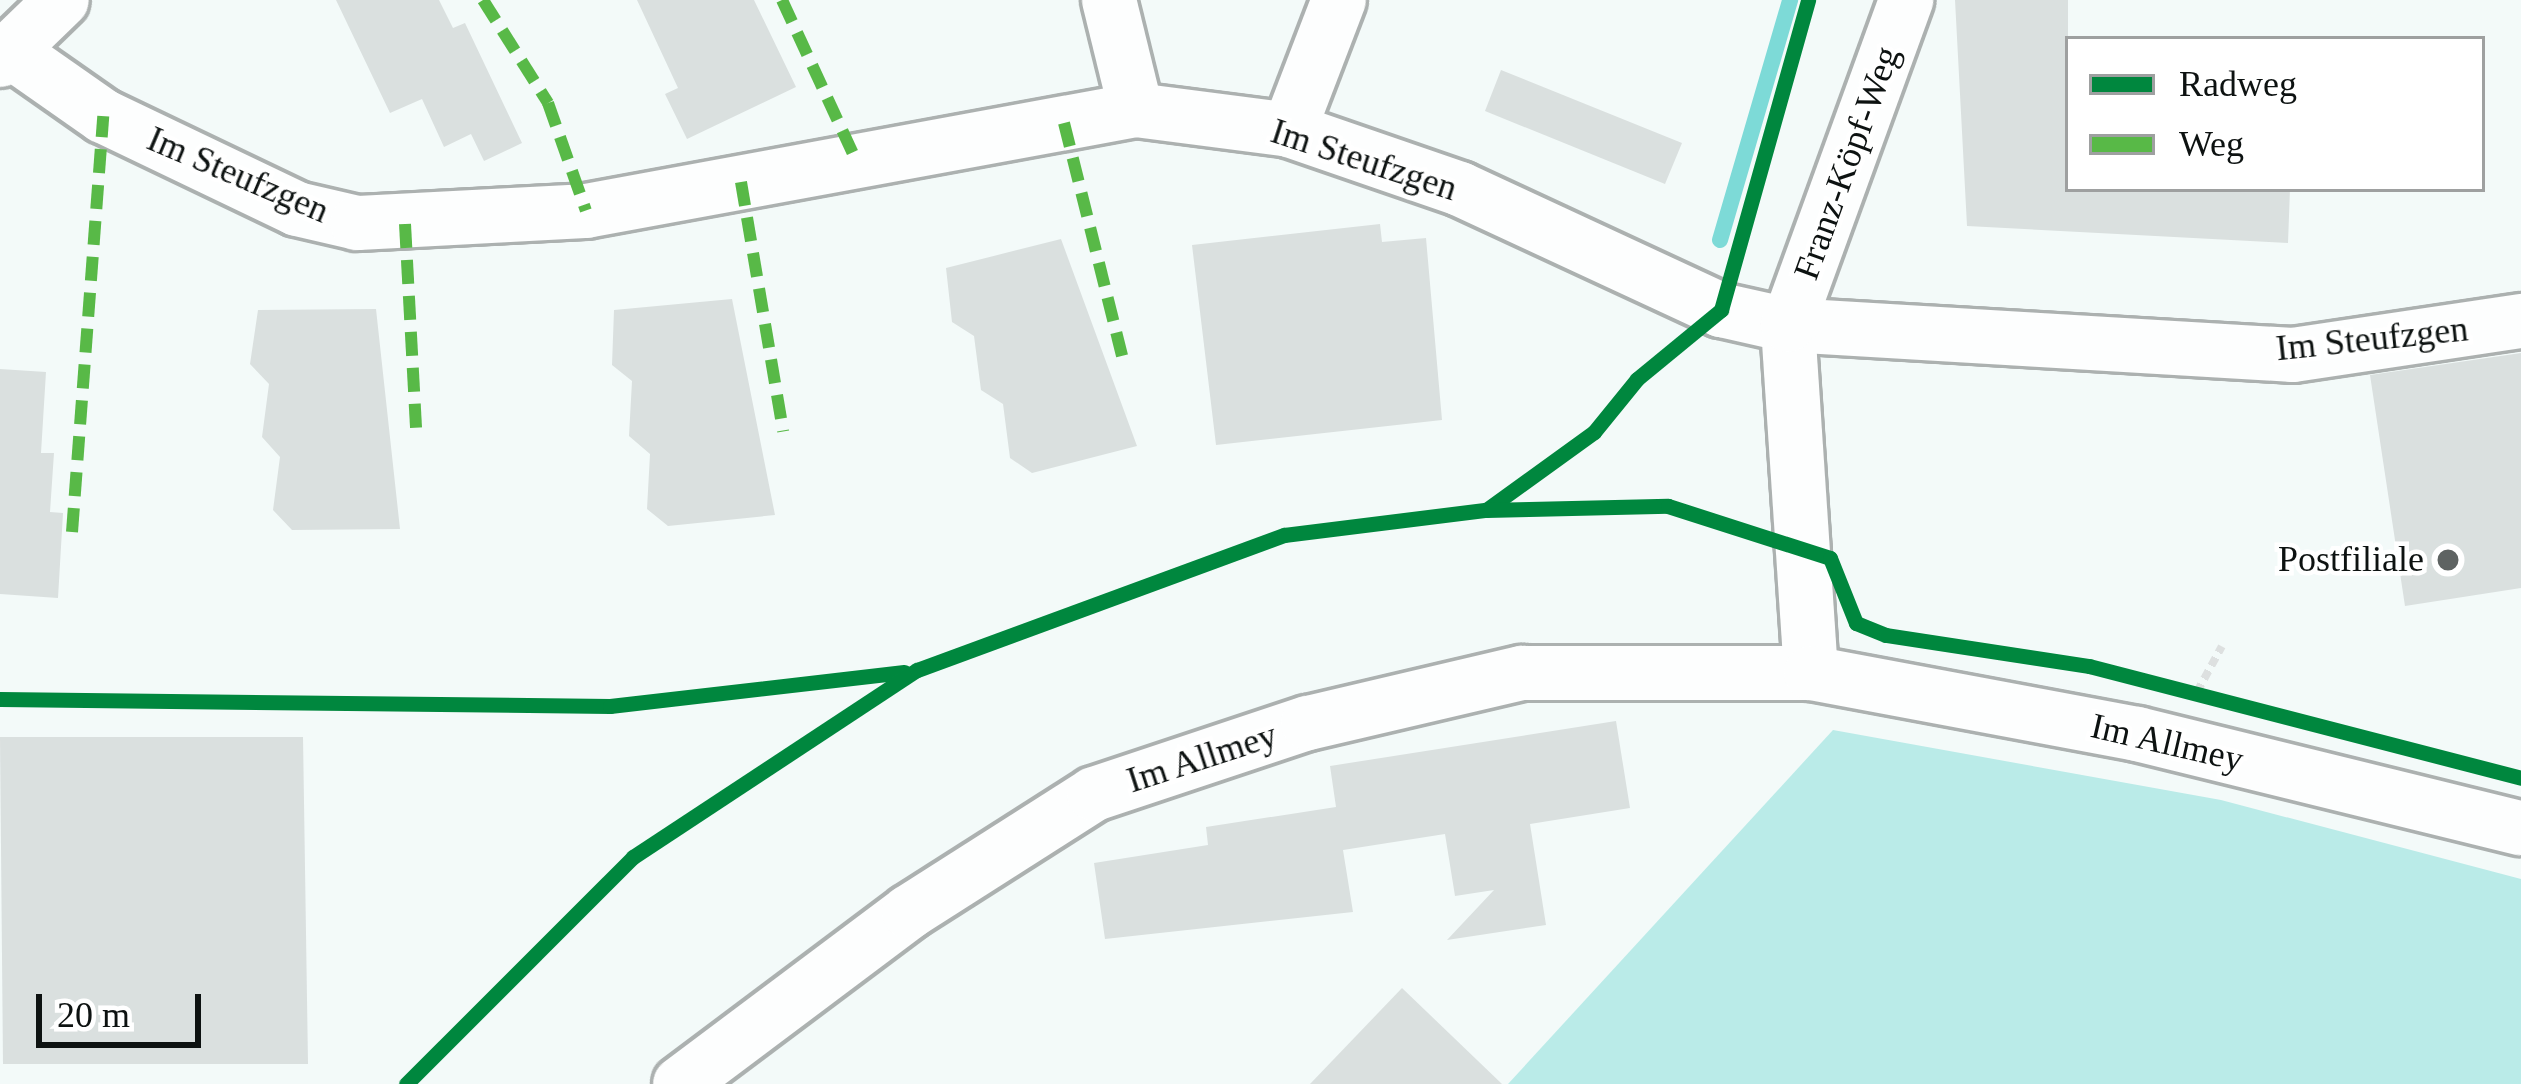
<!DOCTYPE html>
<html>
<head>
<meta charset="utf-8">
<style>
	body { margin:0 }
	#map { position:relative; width:2521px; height:1084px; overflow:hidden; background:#f3faf9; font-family:"Times New Roman",serif }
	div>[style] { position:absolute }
	.green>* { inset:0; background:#baebe8 }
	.stream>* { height:16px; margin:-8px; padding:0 8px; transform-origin:8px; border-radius:8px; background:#7ddad7 }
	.building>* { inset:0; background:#dae0df }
	.path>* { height:8px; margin-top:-4px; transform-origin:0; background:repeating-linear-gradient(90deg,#dde0e0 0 9px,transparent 0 15px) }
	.roads { filter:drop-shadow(3px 0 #acb1b0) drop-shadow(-3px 0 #acb1b0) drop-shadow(0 3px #acb1b0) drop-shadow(0 -3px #acb1b0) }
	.minor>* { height:54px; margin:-27px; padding:0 27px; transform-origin:27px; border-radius:27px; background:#fdfefe }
	.quiet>* { height:12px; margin-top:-6px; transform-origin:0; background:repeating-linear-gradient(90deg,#58b947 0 24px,transparent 0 36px) }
	.cycleway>* { height:15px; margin:-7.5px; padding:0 7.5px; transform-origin:7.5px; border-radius:7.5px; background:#00873e }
	.dots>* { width:33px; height:33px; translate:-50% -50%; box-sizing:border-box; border:6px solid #fff; border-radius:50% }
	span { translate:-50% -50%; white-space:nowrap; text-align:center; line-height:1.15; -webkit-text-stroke:9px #fff; paint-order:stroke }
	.street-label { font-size:36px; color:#0d1211 }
	.poi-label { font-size:36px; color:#0d1211 }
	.right { translate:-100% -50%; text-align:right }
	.legend { position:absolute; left:2065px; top:36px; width:420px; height:156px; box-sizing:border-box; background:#fff; border:3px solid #9ea0a0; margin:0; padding:15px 21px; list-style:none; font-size:36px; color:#0d1211 }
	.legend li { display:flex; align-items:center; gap:24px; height:60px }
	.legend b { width:60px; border:3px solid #9ea0a0 }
	.scale { position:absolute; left:36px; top:994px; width:165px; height:54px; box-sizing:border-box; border:6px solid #0d1211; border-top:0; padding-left:15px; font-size:36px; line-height:42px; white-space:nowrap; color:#0d1211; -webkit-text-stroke:9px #fff; paint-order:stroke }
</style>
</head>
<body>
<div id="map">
	<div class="green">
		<i style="clip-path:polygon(1833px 730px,2221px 800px,2521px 879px,2521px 1084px,1508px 1084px)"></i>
	</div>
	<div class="stream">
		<i style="left:1720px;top:240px;width:250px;rotate:-73.7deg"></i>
	</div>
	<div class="building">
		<i style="clip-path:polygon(336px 0,439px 0,453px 28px,465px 23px,522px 143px,484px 161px,471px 134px,444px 147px,422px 99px,390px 113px)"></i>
		<i style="clip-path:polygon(637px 0,754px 0,796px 87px,687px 139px,665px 94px,678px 88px)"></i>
		<i style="clip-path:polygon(1955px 0,2068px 0,2068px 189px,2290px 189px,2288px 243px,1967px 226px)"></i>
		<i style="clip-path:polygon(1501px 70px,1682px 143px,1665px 184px,1485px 111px)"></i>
		<i style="clip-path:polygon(1380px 224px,1382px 242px,1426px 238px,1442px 420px,1216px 445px,1192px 245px)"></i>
		<i style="clip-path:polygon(1061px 239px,1137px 446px,1032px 473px,1010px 458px,1003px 404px,981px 390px,974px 336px,952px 322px,946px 268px)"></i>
		<i style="clip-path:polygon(732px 299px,775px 515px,668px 526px,647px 509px,650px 454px,629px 436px,632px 381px,612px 365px,614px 310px)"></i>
		<i style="clip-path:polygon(376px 309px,400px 529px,292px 530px,273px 510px,280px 457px,262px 437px,269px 384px,250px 364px,258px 310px)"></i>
		<i style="clip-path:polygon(2521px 353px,2521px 588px,2405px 606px,2370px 375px)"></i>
		<i style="clip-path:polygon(0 369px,46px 372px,41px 453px,54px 453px,50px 512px,63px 513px,58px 598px,0 594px)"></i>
		<i style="clip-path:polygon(1616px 721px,1630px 808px,1530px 824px,1546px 925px,1447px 940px,1494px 890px,1455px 896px,1445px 834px,1343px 850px,1353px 912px,1105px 939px,1094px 863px,1208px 845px,1206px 827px,1336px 807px,1330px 766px)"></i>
		<i style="clip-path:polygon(0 737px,303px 737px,308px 1064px,3px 1064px)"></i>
		<i style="clip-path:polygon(1402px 988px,1502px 1084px,1310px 1084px)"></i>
	</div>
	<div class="path">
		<i style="left:2197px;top:692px;width:52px;rotate:-61.5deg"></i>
	</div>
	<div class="roads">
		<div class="minor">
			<i style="left:1109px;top:0;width:113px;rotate:76.2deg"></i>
			<i style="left:13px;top:53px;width:110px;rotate:35deg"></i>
			<i style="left:103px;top:116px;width:215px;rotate:25.6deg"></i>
			<i style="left:297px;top:209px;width:62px;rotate:13.1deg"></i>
			<i style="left:357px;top:223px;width:229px;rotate:-3deg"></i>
			<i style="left:586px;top:211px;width:559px;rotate:-10.41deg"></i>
			<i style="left:1136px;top:110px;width:154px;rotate:7.4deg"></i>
			<i style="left:1289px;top:130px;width:181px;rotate:19deg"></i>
			<i style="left:1460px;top:189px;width:288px;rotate:24.9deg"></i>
			<i style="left:1721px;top:310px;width:69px;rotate:12.6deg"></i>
			<i style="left:1788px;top:325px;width:506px;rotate:3.4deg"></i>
			<i style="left:2293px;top:355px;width:231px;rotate:-8.5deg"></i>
			<i style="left:0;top:60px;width:86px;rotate:-44.1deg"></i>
			<i style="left:1289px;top:130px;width:139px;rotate:-69deg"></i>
			<i style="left:1811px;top:673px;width:349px;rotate:-93.8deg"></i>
			<i style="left:1788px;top:325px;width:346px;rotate:-70deg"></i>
			<i style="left:680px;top:1084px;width:286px;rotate:-36.9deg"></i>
			<i style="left:909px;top:912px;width:219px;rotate:-32.5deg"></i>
			<i style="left:1094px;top:794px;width:225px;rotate:-18.4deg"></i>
			<i style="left:1308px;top:723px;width:220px;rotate:-13.2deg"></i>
			<i style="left:1522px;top:673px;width:289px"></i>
			<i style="left:1811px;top:673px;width:332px;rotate:10.6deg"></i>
			<i style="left:2137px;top:734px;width:395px;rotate:13.8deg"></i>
		</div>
	</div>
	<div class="quiet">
		<i style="left:483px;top:0;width:122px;rotate:57.7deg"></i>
		<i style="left:548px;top:103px;width:114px;rotate:70.6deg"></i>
		<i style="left:782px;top:0;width:174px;rotate:65.2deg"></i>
		<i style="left:1064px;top:123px;width:243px;rotate:76deg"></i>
		<i style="left:741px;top:182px;width:253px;rotate:80.4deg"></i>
		<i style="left:405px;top:224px;width:205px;rotate:86.9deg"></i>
		<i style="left:72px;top:532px;width:417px;rotate:-85.7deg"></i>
	</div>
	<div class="cycleway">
		<i style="left:1486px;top:510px;width:133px;rotate:-35.8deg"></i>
		<i style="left:1594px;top:432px;width:68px;rotate:-50.9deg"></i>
		<i style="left:1637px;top:379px;width:109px;rotate:-39.4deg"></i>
		<i style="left:1721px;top:310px;width:322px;rotate:-74.3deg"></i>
		<i style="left:0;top:699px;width:610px;rotate:0.66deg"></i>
		<i style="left:610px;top:706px;width:296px;rotate:-6.6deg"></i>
		<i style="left:406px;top:1084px;width:321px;rotate:-45deg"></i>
		<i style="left:633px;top:857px;width:340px;rotate:-33.4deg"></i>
		<i style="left:917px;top:670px;width:391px;rotate:-20.2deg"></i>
		<i style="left:1284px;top:535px;width:204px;rotate:-7.1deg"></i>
		<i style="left:1486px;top:510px;width:182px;rotate:-1.3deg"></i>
		<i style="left:1668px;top:506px;width:170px;rotate:17.8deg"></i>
		<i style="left:1830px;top:558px;width:70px;rotate:68.2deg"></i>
		<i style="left:1856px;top:623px;width:32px;rotate:22deg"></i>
		<i style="left:1886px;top:635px;width:205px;rotate:8.7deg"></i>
		<i style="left:2089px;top:666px;width:446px;rotate:14.5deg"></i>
	</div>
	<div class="dots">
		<i style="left:2448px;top:560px;background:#5e6362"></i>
	</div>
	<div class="street-label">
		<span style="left:1364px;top:160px;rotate:18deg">Im Steufzgen</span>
		<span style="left:1847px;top:163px;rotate:-70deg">Franz-Köpf-Weg</span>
		<span style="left:238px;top:175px;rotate:23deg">Im Steufzgen</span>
		<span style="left:2372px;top:339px;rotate:-6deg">Im Steufzgen</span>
		<span style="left:2167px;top:743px;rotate:13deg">Im Allmey</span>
		<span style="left:1202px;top:758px;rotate:-18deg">Im Allmey</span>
	</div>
	<div class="poi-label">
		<span class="right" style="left:2424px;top:560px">Postfiliale</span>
	</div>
	<ul class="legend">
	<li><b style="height:15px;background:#00873e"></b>Radweg</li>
	<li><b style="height:15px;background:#58b947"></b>Weg</li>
	</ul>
	<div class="scale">20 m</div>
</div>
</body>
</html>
